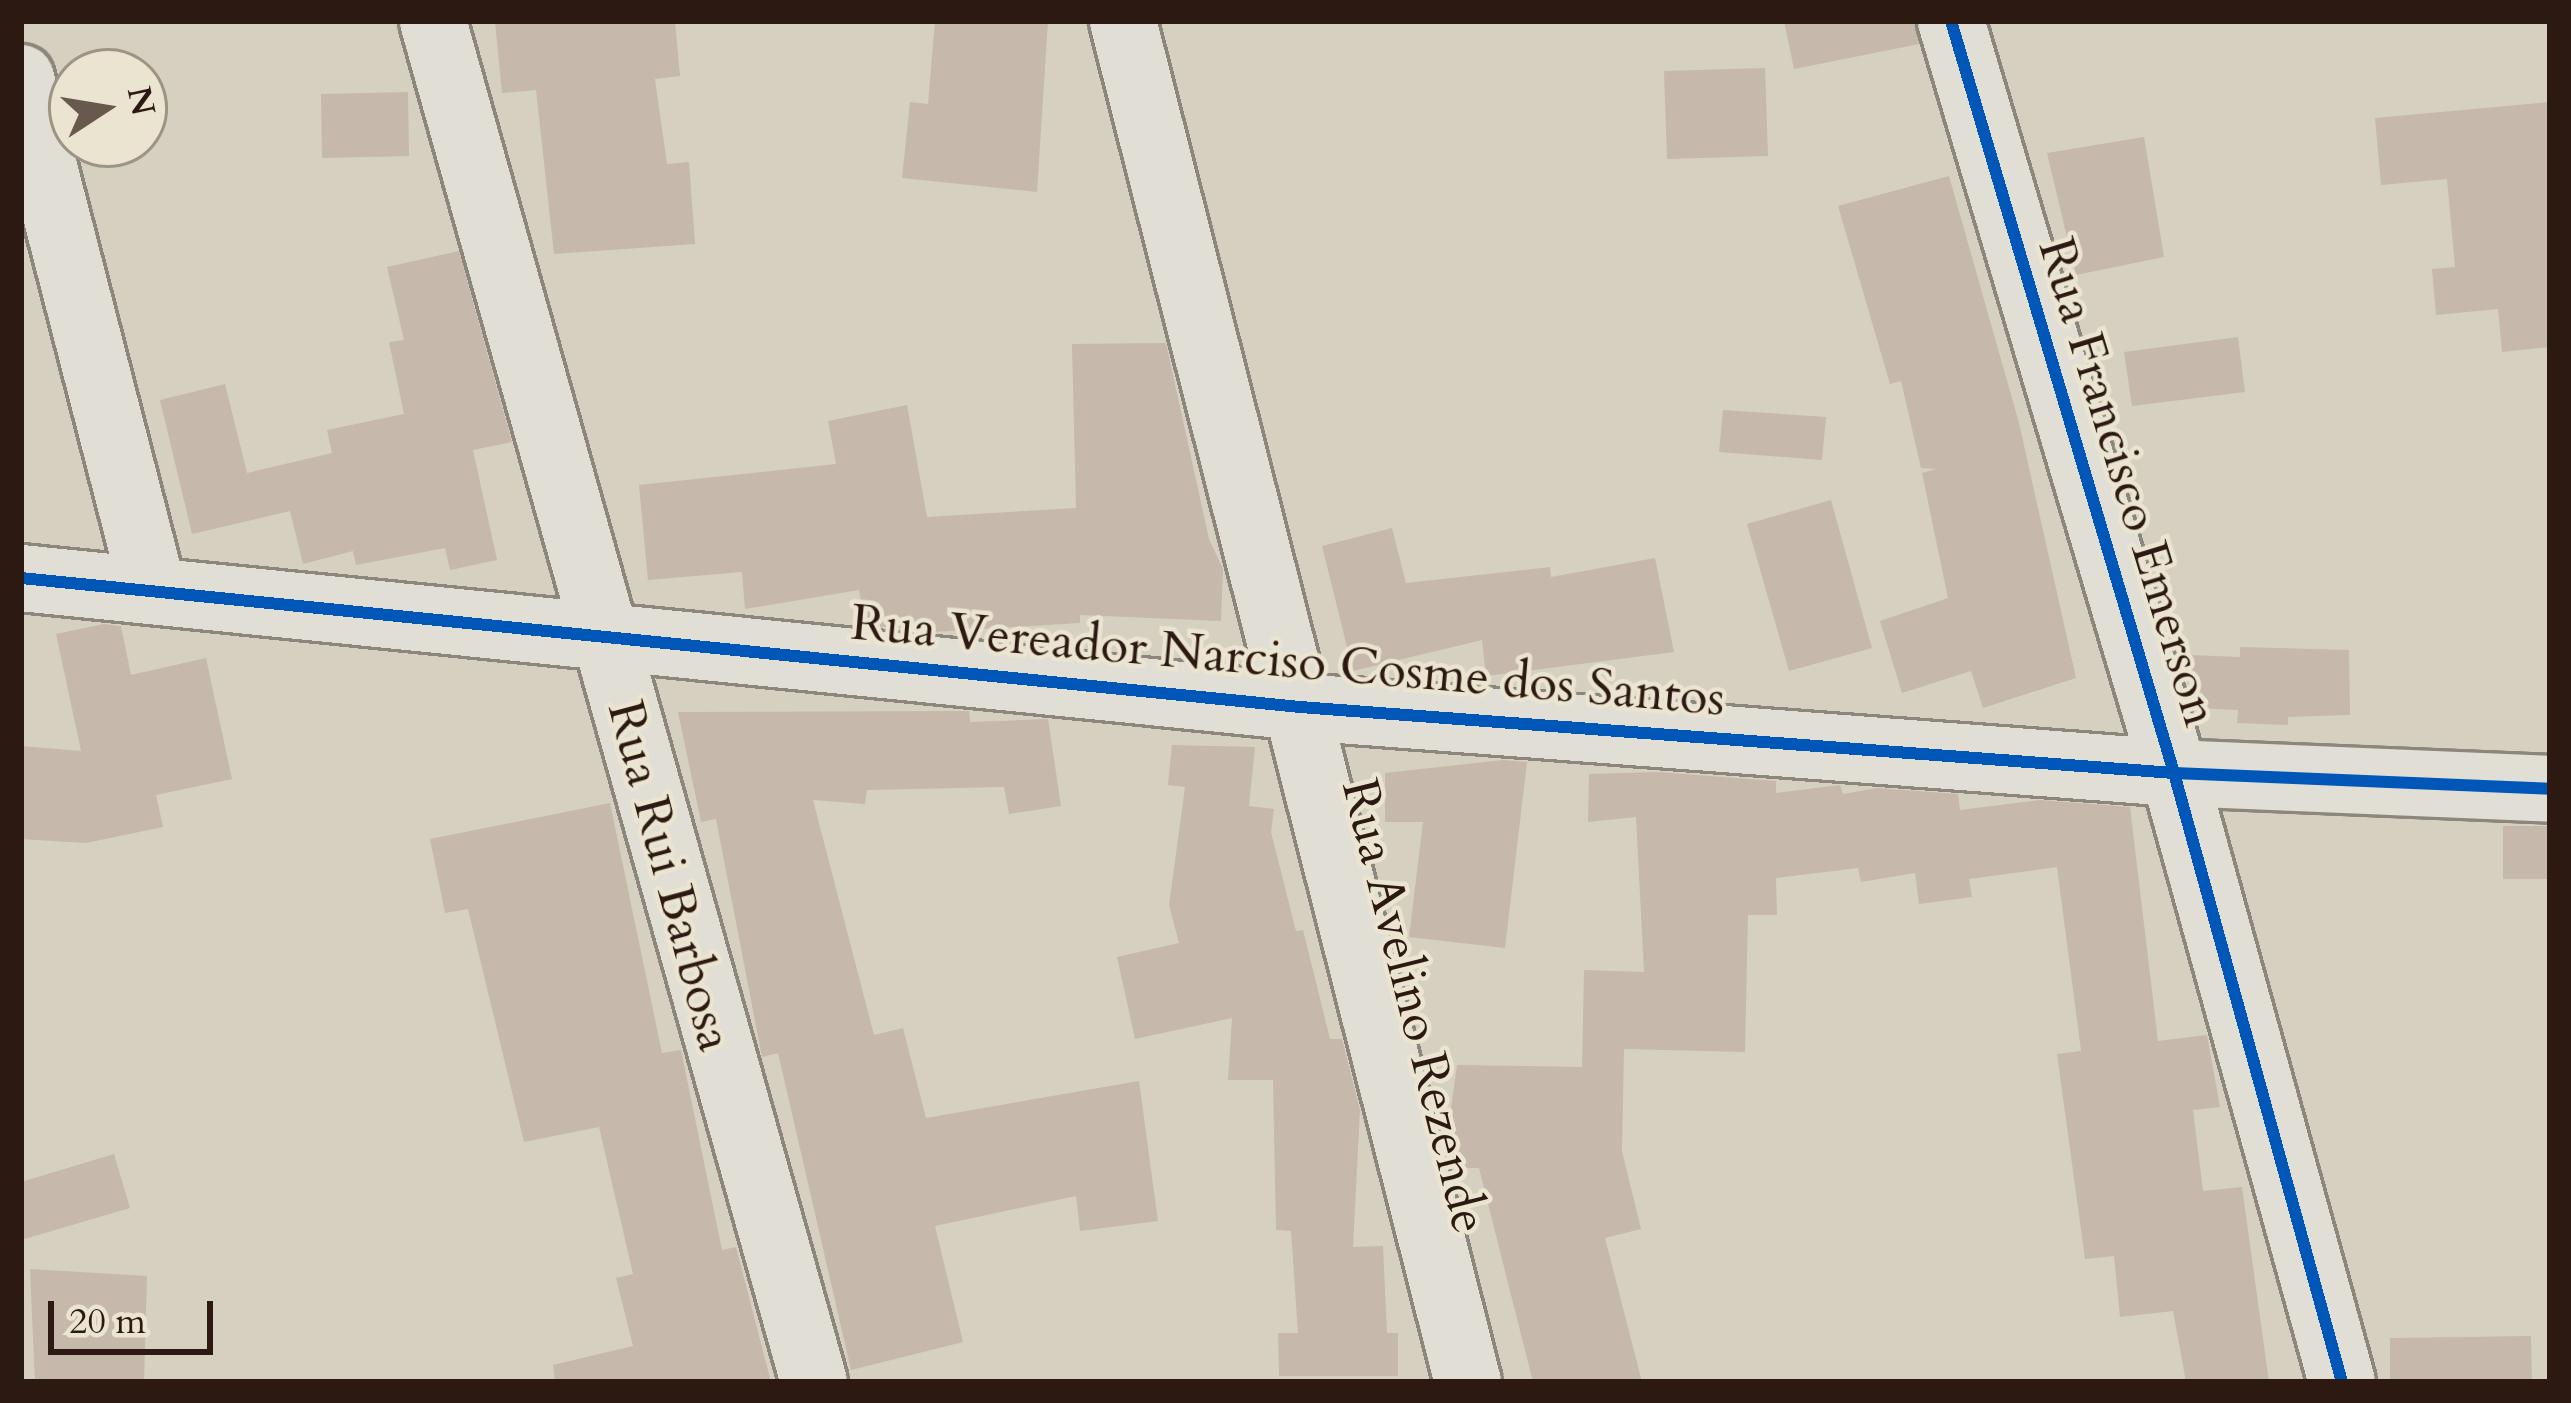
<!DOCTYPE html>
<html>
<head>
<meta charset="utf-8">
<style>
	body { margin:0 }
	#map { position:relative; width:2571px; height:1403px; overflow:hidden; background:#d6d0c0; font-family:Cardo,serif }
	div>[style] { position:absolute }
	.building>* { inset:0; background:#c6b8ab }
	.roads { filter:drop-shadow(3px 0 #8c867c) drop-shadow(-3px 0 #8c867c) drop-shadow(0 3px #8c867c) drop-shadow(0 -3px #8c867c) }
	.street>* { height:66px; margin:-33px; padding:0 33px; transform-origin:33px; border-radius:33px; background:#e0ded5 }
	.cycleway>* { height:12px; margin:-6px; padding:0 6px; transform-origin:6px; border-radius:6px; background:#0057b8 }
	span { translate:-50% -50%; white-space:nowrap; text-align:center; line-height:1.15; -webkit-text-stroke:9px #eae4d1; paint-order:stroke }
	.street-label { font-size:51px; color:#2c1912 }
	.frame { position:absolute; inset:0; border:24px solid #2c1912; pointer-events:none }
	.north { position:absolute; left:48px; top:48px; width:120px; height:120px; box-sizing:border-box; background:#eae4d1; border:3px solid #9e9385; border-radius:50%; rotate:78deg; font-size:33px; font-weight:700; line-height:48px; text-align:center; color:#2c1912 }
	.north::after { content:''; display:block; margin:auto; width:42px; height:54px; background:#68594f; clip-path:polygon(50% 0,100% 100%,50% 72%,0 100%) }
	.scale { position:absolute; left:48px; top:1301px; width:165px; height:54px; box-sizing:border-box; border:6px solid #2c1912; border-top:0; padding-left:15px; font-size:36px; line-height:42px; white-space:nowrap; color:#2c1912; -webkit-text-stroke:9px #eae4d1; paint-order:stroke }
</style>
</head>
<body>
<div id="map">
	<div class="building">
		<i style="clip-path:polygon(495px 21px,675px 21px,680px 76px,655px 79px,667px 164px,689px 162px,695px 244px,554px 254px,536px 90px,502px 93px)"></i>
		<i style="clip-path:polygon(935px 21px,1048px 21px,1037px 192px,902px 178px,910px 102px,928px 104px)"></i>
		<i style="clip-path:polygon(1784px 21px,1915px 21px,1919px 44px,1794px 69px)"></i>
		<i style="clip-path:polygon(1765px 68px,1768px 156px,1667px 159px,1664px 71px)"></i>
		<i style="clip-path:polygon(408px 92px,409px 156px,322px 158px,321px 94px)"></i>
		<i style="clip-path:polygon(2550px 102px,2550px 347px,2502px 352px,2498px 309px,2436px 315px,2432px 269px,2455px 267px,2447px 179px,2381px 185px,2375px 118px)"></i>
		<i style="clip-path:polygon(2144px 137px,2164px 257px,2076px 275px,2047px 153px)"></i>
		<i style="clip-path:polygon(1949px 176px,2019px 423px,2076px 678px,1983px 708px,1971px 671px,1902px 693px,1880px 621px,1948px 598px,1922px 473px,1936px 469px,1921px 468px,1901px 381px,1890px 384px,1838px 206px)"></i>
		<i style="clip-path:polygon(459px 251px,512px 442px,473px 450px,497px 560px,450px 570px,445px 548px,356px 565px,353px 551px,303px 564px,290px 511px,192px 534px,160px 400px,225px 384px,247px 473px,332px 453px,327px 430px,404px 414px,389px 342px,404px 340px,387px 267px)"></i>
		<i style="clip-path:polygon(2238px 337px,2245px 392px,2132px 406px,2124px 352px)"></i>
		<i style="clip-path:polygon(1166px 343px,1209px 539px,1223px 569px,1221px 621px,1080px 615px,1080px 623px,933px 632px,865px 625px,859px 590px,745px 609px,742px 572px,648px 580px,639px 485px,836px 464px,828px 421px,907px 405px,927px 517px,1076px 508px,1072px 344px)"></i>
		<i style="clip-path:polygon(1723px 410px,1826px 417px,1822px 460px,1719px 452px)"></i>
		<i style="clip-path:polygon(1831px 500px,1872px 648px,1789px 671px,1747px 524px)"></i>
		<i style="clip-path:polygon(1392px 528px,1406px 583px,1550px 567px,1551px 577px,1655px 558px,1674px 652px,1486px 676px,1482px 640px,1353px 671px,1322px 546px)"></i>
		<i style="clip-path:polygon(104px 624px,121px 626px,131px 675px,206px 658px,232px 779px,156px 795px,163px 827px,86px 843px,21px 839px,21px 746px,81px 751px,56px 634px)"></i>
		<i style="clip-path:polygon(2240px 647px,2349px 650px,2350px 715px,2288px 717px,2288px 725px,2237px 723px,2238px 710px,2194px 708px,2189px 655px,2240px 657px)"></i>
		<i style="clip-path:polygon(969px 711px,970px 722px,1048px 719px,1061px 806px,1009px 814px,1004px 787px,867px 790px,865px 804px,813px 800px,874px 1035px,903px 1028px,926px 1118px,1139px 1081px,1158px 1221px,1080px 1231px,1076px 1196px,935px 1226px,963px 1342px,851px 1370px,778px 1053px,762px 1057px,716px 819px,701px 822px,678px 712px)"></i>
		<i style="clip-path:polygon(1172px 745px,1255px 747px,1249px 806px,1274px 809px,1271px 832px,1296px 931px,1303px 930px,1330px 1039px,1342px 1039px,1360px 1110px,1353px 1247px,1383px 1246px,1387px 1333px,1398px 1333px,1398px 1376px,1279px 1376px,1278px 1333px,1298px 1333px,1291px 1231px,1276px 1230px,1273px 1080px,1228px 1080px,1232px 1018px,1135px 1039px,1117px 957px,1179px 943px,1169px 905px,1185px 787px,1168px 785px)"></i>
		<i style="clip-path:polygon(1503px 760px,1527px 762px,1505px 948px,1409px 937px,1423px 822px,1385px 822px,1385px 773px)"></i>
		<i style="clip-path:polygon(1657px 772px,1776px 781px,1776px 793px,1840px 785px,1843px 794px,1877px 788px,1958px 794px,1960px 810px,2040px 800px,2130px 807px,2158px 1041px,2207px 1035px,2220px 1107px,2193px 1110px,2203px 1191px,2242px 1187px,2269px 1382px,2186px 1382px,2173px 1311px,2120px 1317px,2114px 1256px,2085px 1259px,2057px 1054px,2081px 1051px,2057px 867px,1969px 879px,1972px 897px,1919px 904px,1915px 873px,1861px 882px,1858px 868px,1776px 878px,1777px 915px,1748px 915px,1745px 1052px,1624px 1049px,1622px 1151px,1641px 1229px,1605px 1238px,1642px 1382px,1533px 1382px,1479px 1168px,1452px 1168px,1446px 1144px,1457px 1065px,1582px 1067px,1584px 970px,1644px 972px,1636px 817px,1588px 822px,1589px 774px)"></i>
		<i style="clip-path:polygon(610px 803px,662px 1053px,681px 1050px,722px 1250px,736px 1247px,771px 1382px,555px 1382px,553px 1365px,633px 1346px,616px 1278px,633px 1274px,599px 1127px,524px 1142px,468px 909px,445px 913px,430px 839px)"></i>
		<i style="clip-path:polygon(2503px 826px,2550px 826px,2550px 879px,2503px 879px)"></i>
		<i style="clip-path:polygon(114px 1154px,130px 1208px,21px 1240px,21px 1182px)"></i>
		<i style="clip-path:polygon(30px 1269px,147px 1276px,144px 1382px,35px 1382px)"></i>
		<i style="clip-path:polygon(2531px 1336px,2532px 1382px,2390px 1382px,2390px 1338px)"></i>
	</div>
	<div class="roads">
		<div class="street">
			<i style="left:433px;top:21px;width:1413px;rotate:74.36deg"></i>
			<i style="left:1123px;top:21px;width:1404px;rotate:75.78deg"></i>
			<i style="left:1951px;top:21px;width:784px;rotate:73.48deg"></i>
			<i style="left:2174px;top:773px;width:632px;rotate:74.58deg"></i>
			<i style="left:21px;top:78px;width:526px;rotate:75.57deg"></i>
			<i style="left:21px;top:578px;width:1285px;rotate:5.76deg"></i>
			<i style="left:1300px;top:707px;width:876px;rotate:4.32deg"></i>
			<i style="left:2174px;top:773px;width:376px;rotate:2.4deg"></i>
		</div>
	</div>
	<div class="cycleway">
		<i style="left:1951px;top:21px;width:784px;rotate:73.48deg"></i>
		<i style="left:2174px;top:773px;width:632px;rotate:74.58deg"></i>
		<i style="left:21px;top:578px;width:1285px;rotate:5.76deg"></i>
		<i style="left:1300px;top:707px;width:876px;rotate:4.32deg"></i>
		<i style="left:2174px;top:773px;width:376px;rotate:2.4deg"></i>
	</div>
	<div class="street-label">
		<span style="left:2128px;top:482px;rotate:73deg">Rua Francisco Emerson</span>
		<span style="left:1288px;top:661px;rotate:5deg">Rua Vereador Narciso Cosme dos Santos</span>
		<span style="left:670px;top:876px;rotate:75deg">Rua Rui Barbosa</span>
		<span style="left:1414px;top:1006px;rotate:76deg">Rua Avelino Rezende</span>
	</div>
	<div class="frame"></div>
	<div class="north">N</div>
	<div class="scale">20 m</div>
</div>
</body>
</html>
